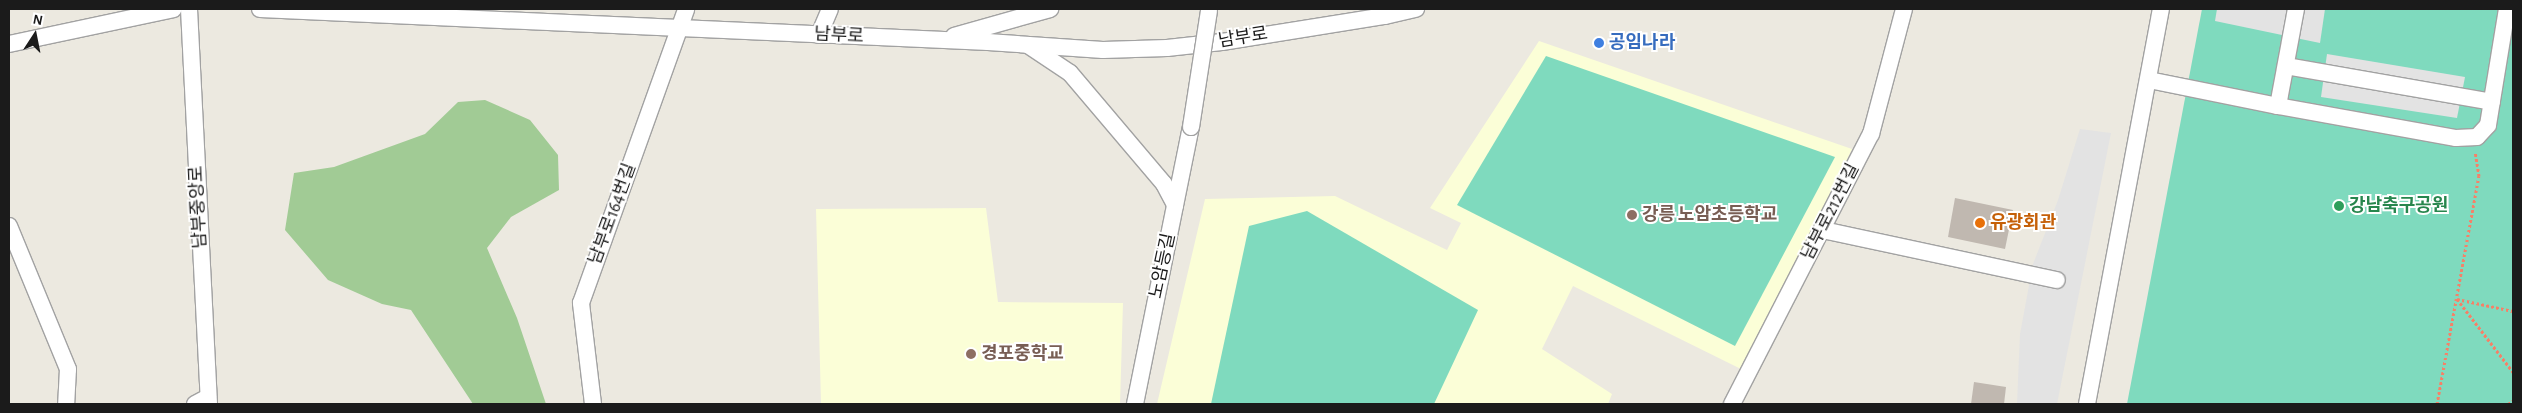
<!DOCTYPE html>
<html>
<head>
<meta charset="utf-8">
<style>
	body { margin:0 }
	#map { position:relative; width:2522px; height:413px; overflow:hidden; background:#ece9e0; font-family:"Alegreya Sans","Noto Sans KR",sans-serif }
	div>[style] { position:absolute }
	.education>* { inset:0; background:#fbfed7 }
	.forest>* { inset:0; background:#a1cb95 }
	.pitch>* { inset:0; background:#7fdabe }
	.parking>* { inset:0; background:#e3e3e3 }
	.building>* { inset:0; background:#c0b8b0 }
	.path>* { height:3px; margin-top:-1.5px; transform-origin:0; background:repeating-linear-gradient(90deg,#f58168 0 2.5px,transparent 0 5px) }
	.roads { filter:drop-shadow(1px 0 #a2a2a2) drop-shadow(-1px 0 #a2a2a2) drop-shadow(0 1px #a2a2a2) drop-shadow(0 -1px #a2a2a2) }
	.minor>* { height:16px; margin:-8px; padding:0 8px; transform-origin:8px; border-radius:8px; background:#fff }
	.bridges { filter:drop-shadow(1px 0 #a2a2a2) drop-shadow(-1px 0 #a2a2a2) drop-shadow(0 1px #a2a2a2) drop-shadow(0 -1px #a2a2a2) }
	.minor-bridge>* { height:16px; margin:-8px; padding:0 8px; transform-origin:8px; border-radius:8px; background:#fff }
	.dots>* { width:14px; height:14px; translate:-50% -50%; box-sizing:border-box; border:2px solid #fff; border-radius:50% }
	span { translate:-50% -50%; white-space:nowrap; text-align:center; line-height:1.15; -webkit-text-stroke:4px #fff; paint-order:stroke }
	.street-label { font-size:18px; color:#1b1b1b }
	.shop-label { font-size:18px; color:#366cbe; font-weight:700 }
	.left { translate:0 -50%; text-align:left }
	.leisure-label { font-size:18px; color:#27864d; font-weight:700 }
	.education-label { font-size:18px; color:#785e54; font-weight:700 }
	.food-label { font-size:18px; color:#c56008; font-weight:700 }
	.frame { position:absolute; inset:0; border:10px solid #1b1b1b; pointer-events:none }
	.north { position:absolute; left:10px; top:10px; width:50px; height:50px; -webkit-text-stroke:4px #fff; paint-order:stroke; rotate:11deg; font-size:14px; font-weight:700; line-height:20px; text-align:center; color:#1b1b1b }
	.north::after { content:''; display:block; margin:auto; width:18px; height:22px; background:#1b1b1b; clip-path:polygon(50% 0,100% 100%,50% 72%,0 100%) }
</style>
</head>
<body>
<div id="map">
	<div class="education">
		<i style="clip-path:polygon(1539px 41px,1852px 149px,1743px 370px,1573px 286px,1542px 349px,1612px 394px,1608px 404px,1157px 404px,1205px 199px,1335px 196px,1447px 250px,1461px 223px,1430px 208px)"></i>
		<i style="clip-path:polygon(986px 208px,998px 302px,1123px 303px,1120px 404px,821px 404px,816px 209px)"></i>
	</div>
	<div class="forest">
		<i style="clip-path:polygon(485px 100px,530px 120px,558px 155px,559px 190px,511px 217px,487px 248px,517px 318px,546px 404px,473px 404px,411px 310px,382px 304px,328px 280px,285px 230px,294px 173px,334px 167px,425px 134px,458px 102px)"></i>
	</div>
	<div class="pitch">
		<i style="clip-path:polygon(2202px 9px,2513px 9px,2513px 404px,2127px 404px)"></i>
		<i style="clip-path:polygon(1546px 56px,1835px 157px,1735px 346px,1457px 205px)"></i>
		<i style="clip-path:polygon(1307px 211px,1478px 310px,1434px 404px,1211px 404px,1249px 226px)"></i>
	</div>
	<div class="parking">
		<i style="clip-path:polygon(2217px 9px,2325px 9px,2320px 43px,2215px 21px)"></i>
		<i style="clip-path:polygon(2327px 54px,2465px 77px,2457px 118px,2321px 97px)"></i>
		<i style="clip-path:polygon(2080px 129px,2111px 133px,2057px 404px,2017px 404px,2020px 334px,2033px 264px,2058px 200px)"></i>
	</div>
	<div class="building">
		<i style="clip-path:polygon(1955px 198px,2013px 210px,2005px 249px,1948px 237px)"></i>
		<i style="clip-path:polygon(1974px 382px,2006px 387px,2004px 404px,1971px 404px)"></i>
	</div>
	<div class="path">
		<i style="left:2457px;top:299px;width:92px;rotate:52.5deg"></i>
		<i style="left:2457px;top:299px;width:57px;rotate:12.1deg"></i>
		<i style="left:2437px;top:404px;width:232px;rotate:-79.6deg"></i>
		<i style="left:2479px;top:176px;width:24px;rotate:-99deg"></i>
		<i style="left:2508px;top:404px;width:6px;rotate:-31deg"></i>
	</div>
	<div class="roads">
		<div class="minor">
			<i style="left:189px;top:9px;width:396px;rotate:87.1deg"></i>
			<i style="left:260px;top:9px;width:729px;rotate:2.6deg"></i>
			<i style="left:988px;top:42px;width:115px;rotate:4deg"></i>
			<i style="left:1103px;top:50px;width:64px;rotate:-1.8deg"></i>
			<i style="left:1167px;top:48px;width:55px;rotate:-6.2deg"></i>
			<i style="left:1222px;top:42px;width:165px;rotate:-9.1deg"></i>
			<i style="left:1385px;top:16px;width:32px;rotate:-13deg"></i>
			<i style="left:819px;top:35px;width:28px;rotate:-67deg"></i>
			<i style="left:954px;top:36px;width:100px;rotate:-15.7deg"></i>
			<i style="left:9px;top:44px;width:168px;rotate:-12deg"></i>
			<i style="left:1028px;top:45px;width:50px;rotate:33.7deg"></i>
			<i style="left:1070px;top:73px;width:145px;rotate:49.7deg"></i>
			<i style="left:1164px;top:184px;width:24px;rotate:62deg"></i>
			<i style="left:2286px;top:66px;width:209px;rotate:9.9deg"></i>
			<i style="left:2149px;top:80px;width:132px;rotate:11.4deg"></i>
			<i style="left:2278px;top:106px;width:181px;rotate:10.2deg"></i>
			<i style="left:2456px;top:138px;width:21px;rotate:-3deg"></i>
			<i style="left:2477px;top:137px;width:16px;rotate:-47deg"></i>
			<i style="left:2488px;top:125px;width:118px;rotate:-80.7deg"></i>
			<i style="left:2278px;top:106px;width:99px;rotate:-79.5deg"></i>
			<i style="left:9px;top:226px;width:155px;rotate:67.6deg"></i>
			<i style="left:68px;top:369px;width:35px;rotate:93deg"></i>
			<i style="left:1823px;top:230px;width:239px;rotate:12.1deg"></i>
			<i style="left:195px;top:404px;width:15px;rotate:-28deg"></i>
			<i style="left:593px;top:404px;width:102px;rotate:-96.8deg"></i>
			<i style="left:581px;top:303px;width:312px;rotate:-70.3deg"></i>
			<i style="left:1135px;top:404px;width:283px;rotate:-78.6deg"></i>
			<i style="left:1732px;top:404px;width:304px;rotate:-62.8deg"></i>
			<i style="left:1871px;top:134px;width:129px;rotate:-75.2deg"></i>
			<i style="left:2087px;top:404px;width:402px;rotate:-79.4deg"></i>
		</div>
	</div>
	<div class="bridges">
		<div class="minor-bridge">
			<i style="left:1191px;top:127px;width:117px;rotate:-81.2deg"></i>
		</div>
	</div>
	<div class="dots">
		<i style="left:1599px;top:43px;background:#3f7fe0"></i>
		<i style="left:2339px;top:206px;background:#2e9e5b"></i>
		<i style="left:1632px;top:215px;background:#8d6e63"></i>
		<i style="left:1980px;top:223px;background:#e8710a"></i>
		<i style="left:971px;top:354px;background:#8d6e63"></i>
	</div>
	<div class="street-label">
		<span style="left:839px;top:36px;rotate:3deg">남부로</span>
		<span style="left:1243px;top:38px;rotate:-9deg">남부로</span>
		<span style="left:199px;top:207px;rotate:-93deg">남부중앙로</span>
		<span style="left:1831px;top:212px;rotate:-63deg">남부로212번길</span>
		<span style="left:613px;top:214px;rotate:-70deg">남부로164번길</span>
		<span style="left:1163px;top:266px;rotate:-78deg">노암등길</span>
	</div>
	<div class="shop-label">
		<span class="left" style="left:1609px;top:43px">공임나라</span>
	</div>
	<div class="leisure-label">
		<span class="left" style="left:2349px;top:206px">강남축구공원</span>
	</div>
	<div class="education-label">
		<span class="left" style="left:1642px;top:215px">강릉 노암초등학교</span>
		<span class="left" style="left:981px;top:354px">경포중학교</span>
	</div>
	<div class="food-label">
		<span class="left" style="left:1990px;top:223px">유광회관</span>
	</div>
	<div class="frame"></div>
	<div class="north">N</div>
</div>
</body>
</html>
